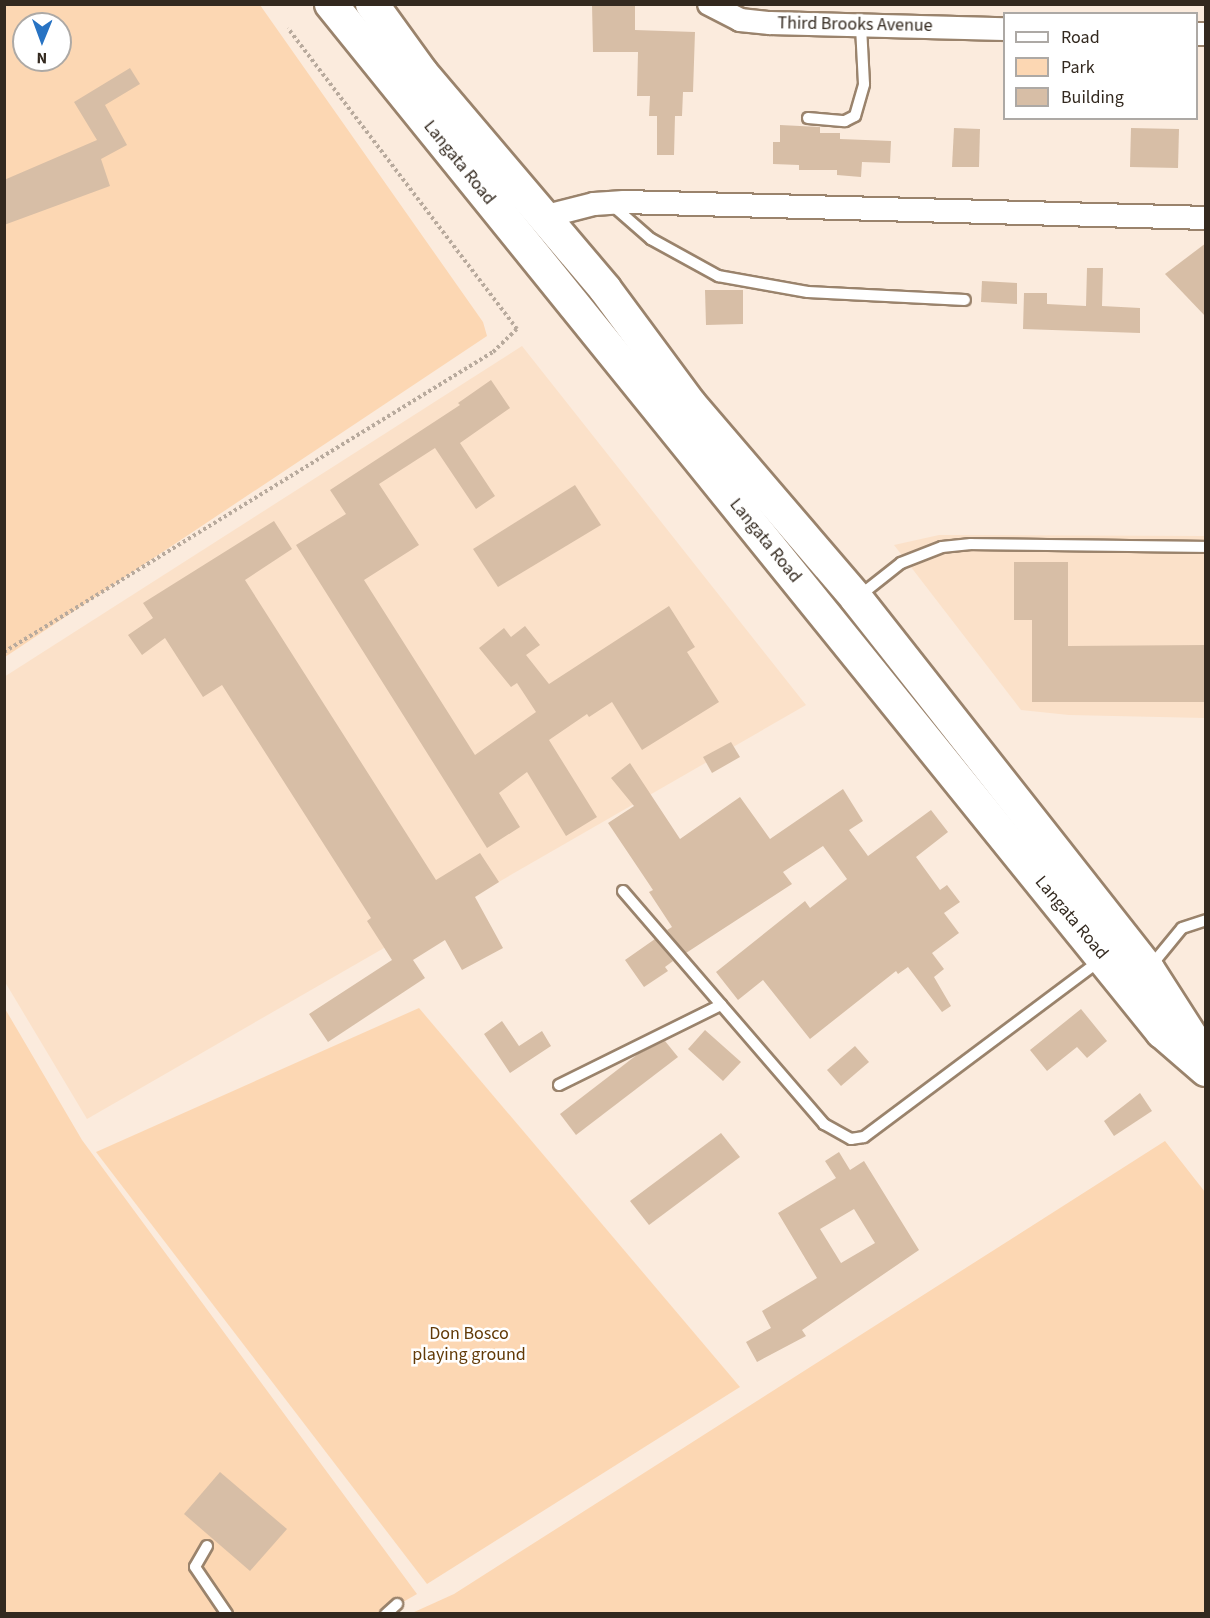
<!DOCTYPE html>
<html>
<head>
<meta charset="utf-8">
<style>
	body { margin:0 }
	#map { position:relative; width:1210px; height:1618px; overflow:hidden; background:#fbebdd; font-family:"Source Sans 3",sans-serif }
	div>[style] { position:absolute }
	.built>* { inset:0; background:#fbe1c9 }
	.green>* { inset:0; background:#fcd7b3 }
	.building>* { inset:0; background:#d7bea6 }
	.path>* { height:4px; margin-top:-2px; transform-origin:0; background:repeating-linear-gradient(90deg,#b8aa9d 0 3px,transparent 0 6px) }
	.roads { filter:drop-shadow(2px 0 #9a836c) drop-shadow(-2px 0 #9a836c) drop-shadow(0 2px #9a836c) drop-shadow(0 -2px #9a836c) }
	.service>* { height:10px; margin:-5px; padding:0 5px; transform-origin:5px; border-radius:5px; background:#fff }
	.minor>* { height:22px; margin:-11px; padding:0 11px; transform-origin:11px; border-radius:11px; background:#fff }
	.secondary>* { height:32px; margin:-16px; padding:0 16px; transform-origin:16px; border-radius:16px; background:#fff }
	span { translate:-50% -50%; white-space:nowrap; text-align:center; line-height:1.15; -webkit-text-stroke:5px #fff; paint-order:stroke }
	.street-label { font-size:18px; color:#33291f }
	.park-label { font-size:18px; color:#623a07 }
	.frame { position:absolute; inset:0; border:6px solid #33291f; pointer-events:none }
	.legend { position:absolute; left:1003px; top:12px; width:195px; height:108px; box-sizing:border-box; background:#fff; border:2px solid #ada9a5; margin:0; padding:8px 10px; list-style:none; font-size:18px; color:#33291f }
	.legend li { display:flex; align-items:center; gap:12px; height:30px }
	.legend b { width:30px; border:2px solid #ada9a5 }
	.north { position:absolute; left:12px; top:12px; width:60px; height:60px; box-sizing:border-box; background:#fff; border:2px solid #ada9a5; border-radius:50%; rotate:181deg; font-size:16px; font-weight:700; line-height:24px; text-align:center; color:#33291f }
	.north::after { content:''; display:block; margin:auto; width:21px; height:27px; background:#2873c3; clip-path:polygon(50% 0,100% 100%,50% 72%,0 100%) }
</style>
</head>
<body>
<div id="map">
	<div class="built">
		<i style="clip-path:polygon(522px 346px,806px 705px,87px 1119px,5px 982px,4px 677px)"></i>
		<i style="clip-path:polygon(939px 535px,1205px 536px,1205px 718px,1069px 715px,1021px 710px,894px 545px)"></i>
	</div>
	<div class="green">
		<i style="clip-path:polygon(evenodd,5px 5px,260px 5px,483px 322px,487px 336px,5px 657px,5px 5px,24px 24px,60px 24px,60px 60px,24px 60px,24px 24px)"></i>
		<i style="clip-path:polygon(4px 1007px,82px 1140px,417px 1594px,382px 1614px,5px 1613px)"></i>
		<i style="clip-path:polygon(419px 1008px,740px 1387px,427px 1584px,96px 1152px)"></i>
		<i style="clip-path:polygon(1165px 1141px,1205px 1192px,1205px 1613px,412px 1613px,454px 1594px)"></i>
	</div>
	<div class="building">
		<i style="clip-path:polygon(592px 4px,635px 4px,635px 30px,695px 32px,693px 92px,683px 92px,682px 116px,675px 116px,674px 155px,657px 155px,657px 116px,649px 116px,650px 96px,637px 96px,638px 52px,593px 52px)"></i>
		<i style="clip-path:polygon(130px 68px,140px 84px,105px 105px,127px 145px,101px 159px,110px 186px,4px 225px,4px 180px,97px 140px,74px 102px)"></i>
		<i style="clip-path:polygon(780px 125px,820px 127px,820px 133px,840px 133px,840px 139px,891px 141px,890px 163px,862px 162px,861px 177px,837px 175px,837px 170px,799px 170px,799px 165px,773px 164px,773px 142px,780px 142px)"></i>
		<i style="clip-path:polygon(954px 128px,980px 129px,979px 167px,952px 167px)"></i>
		<i style="clip-path:polygon(1131px 128px,1179px 129px,1178px 168px,1130px 167px)"></i>
		<i style="clip-path:polygon(1206px 243px,1206px 317px,1165px 274px)"></i>
		<i style="clip-path:polygon(1087px 268px,1103px 268px,1102px 306px,1140px 308px,1140px 333px,1023px 329px,1024px 293px,1047px 293px,1047px 304px,1086px 306px)"></i>
		<i style="clip-path:polygon(982px 281px,1017px 283px,1017px 304px,981px 302px)"></i>
		<i style="clip-path:polygon(705px 290px,743px 290px,743px 324px,706px 325px)"></i>
		<i style="clip-path:polygon(491px 380px,510px 408px,460px 443px,495px 496px,476px 509px,435px 448px,379px 484px,419px 545px,364px 580px,475px 755px,536px 712px,517px 683px,511px 687px,479px 648px,504px 628px,511px 637px,525px 626px,540px 645px,526px 655px,549px 684px,669px 606px,695px 647px,687px 652px,719px 702px,642px 750px,612px 702px,589px 717px,587px 714px,549px 740px,597px 817px,566px 836px,527px 772px,499px 793px,520px 827px,487px 848px,296px 545px,346px 514px,330px 490px,460px 405px,458px 403px)"></i>
		<i style="clip-path:polygon(575px 485px,601px 525px,498px 587px,473px 549px)"></i>
		<i style="clip-path:polygon(274px 521px,292px 549px,245px 580px,436px 880px,480px 853px,499px 882px,475px 897px,503px 948px,462px 970px,445px 940px,413px 960px,425px 978px,328px 1042px,309px 1014px,392px 960px,367px 921px,371px 918px,222px 685px,203px 697px,165px 638px,142px 655px,128px 635px,153px 618px,143px 603px)"></i>
		<i style="clip-path:polygon(1014px 562px,1068px 562px,1068px 646px,1206px 645px,1206px 702px,1032px 702px,1032px 620px,1014px 620px)"></i>
		<i style="clip-path:polygon(731px 742px,740px 757px,712px 773px,703px 757px)"></i>
		<i style="clip-path:polygon(630px 763px,680px 839px,740px 797px,770px 839px,843px 789px,863px 821px,849px 830px,868px 856px,931px 810px,948px 832px,916px 857px,940px 890px,947px 885px,960px 902px,944px 913px,959px 933px,932px 953px,944px 969px,934px 977px,951px 1006px,942px 1012px,908px 967px,898px 974px,896px 971px,810px 1039px,763px 980px,738px 1000px,716px 972px,805px 901px,810px 908px,847px 879px,823px 846px,783px 872px,792px 884px,686px 953px,667px 930px,672px 927px,649px 892px,653px 890px,608px 823px,634px 806px,611px 778px)"></i>
		<i style="clip-path:polygon(655px 939px,673px 961px,665px 967px,668px 971px,644px 987px,625px 960px)"></i>
		<i style="clip-path:polygon(1081px 1009px,1107px 1041px,1087px 1058px,1077px 1047px,1047px 1071px,1030px 1050px)"></i>
		<i style="clip-path:polygon(502px 1021px,519px 1046px,542px 1031px,551px 1046px,510px 1073px,484px 1034px)"></i>
		<i style="clip-path:polygon(705px 1030px,741px 1062px,723px 1081px,688px 1049px)"></i>
		<i style="clip-path:polygon(665px 1041px,678px 1057px,576px 1135px,560px 1114px,638px 1054px)"></i>
		<i style="clip-path:polygon(855px 1046px,869px 1062px,841px 1086px,827px 1070px)"></i>
		<i style="clip-path:polygon(1140px 1093px,1152px 1111px,1114px 1136px,1104px 1121px)"></i>
		<i style="clip-path:polygon(721px 1133px,740px 1157px,649px 1225px,630px 1201px)"></i>
		<i style="clip-path:polygon(evenodd,839px 1152px,850px 1170px,864px 1161px,919px 1250px,802px 1330px,806px 1336px,757px 1362px,746px 1342px,771px 1328px,762px 1311px,817px 1278px,778px 1213px,836px 1178px,825px 1161px,839px 1152px,854px 1209px,875px 1243px,841px 1263px,820px 1229px,854px 1209px)"></i>
		<i style="clip-path:polygon(220px 1472px,287px 1529px,250px 1571px,184px 1514px)"></i>
	</div>
	<div class="path">
		<i style="left:4px;top:652px;width:574px;rotate:-31.53deg"></i>
		<i style="left:493px;top:352px;width:33px;rotate:-44deg"></i>
		<i style="left:517px;top:329px;width:378px;rotate:-127.3deg"></i>
	</div>
	<div class="roads">
		<div class="service">
			<i style="left:808px;top:118px;width:37px;rotate:5deg"></i>
			<i style="left:845px;top:121px;width:11px;rotate:-27deg"></i>
			<i style="left:855px;top:116px;width:33px;rotate:-74deg"></i>
			<i style="left:864px;top:84px;width:58px;rotate:-93deg"></i>
			<i style="left:612px;top:205px;width:52px;rotate:41.1deg"></i>
			<i style="left:651px;top:239px;width:77px;rotate:28.9deg"></i>
			<i style="left:718px;top:276px;width:91px;rotate:10.1deg"></i>
			<i style="left:808px;top:292px;width:157px;rotate:2.9deg"></i>
			<i style="left:858px;top:597px;width:55px;rotate:-38.3deg"></i>
			<i style="left:901px;top:563px;width:44px;rotate:-21.3deg"></i>
			<i style="left:942px;top:547px;width:29px;rotate:-6deg"></i>
			<i style="left:971px;top:544px;width:235px;rotate:0.7deg"></i>
			<i style="left:623px;top:891px;width:308px;rotate:49.2deg"></i>
			<i style="left:824px;top:1124px;width:31px;rotate:29deg"></i>
			<i style="left:851px;top:1139px;width:13px;rotate:-9deg"></i>
			<i style="left:864px;top:1137px;width:296px;rotate:-36.8deg"></i>
			<i style="left:1150px;top:967px;width:50px;rotate:-50.6deg"></i>
			<i style="left:1182px;top:928px;width:25px;rotate:-18deg"></i>
			<i style="left:559px;top:1085px;width:181px;rotate:-26.3deg"></i>
			<i style="left:207px;top:1546px;width:24px;rotate:120deg"></i>
			<i style="left:195px;top:1567px;width:57px;rotate:55.8deg"></i>
			<i style="left:386px;top:1614px;width:15px;rotate:-42deg"></i>
		</div>
		<div class="minor">
			<i style="left:709px;top:4px;width:35px;rotate:27deg"></i>
			<i style="left:740px;top:20px;width:30px;rotate:6deg"></i>
			<i style="left:770px;top:23px;width:234px;rotate:1.5deg"></i>
			<i style="left:1196px;top:34px;width:10px"></i>
			<i style="left:543px;top:217px;width:53px;rotate:-14.3deg"></i>
			<i style="left:594px;top:204px;width:30px;rotate:-4deg"></i>
			<i style="left:624px;top:202px;width:582px;rotate:1.57deg"></i>
		</div>
		<div class="secondary">
			<i style="left:331px;top:4px;width:1322px;rotate:51.05deg"></i>
			<i style="left:1162px;top:1032px;width:58px;rotate:40.8deg"></i>
			<i style="left:372px;top:4px;width:85px;rotate:54.1deg"></i>
			<i style="left:422px;top:73px;width:283px;rotate:49.7deg"></i>
			<i style="left:605px;top:289px;width:143px;rotate:53.5deg"></i>
			<i style="left:690px;top:404px;width:255px;rotate:49.4deg"></i>
			<i style="left:856px;top:598px;width:472px;rotate:51.8deg"></i>
			<i style="left:1148px;top:969px;width:102px;rotate:57.4deg"></i>
		</div>
	</div>
	<div class="street-label">
		<span style="left:855px;top:25px;rotate:1deg">Third Brooks Avenue</span>
		<span style="left:459px;top:163px;rotate:51deg">Langata Road</span>
		<span style="left:765px;top:541px;rotate:51deg">Langata Road</span>
		<span style="left:1071px;top:918px;rotate:50deg">Langata Road</span>
	</div>
	<div class="park-label">
		<span style="left:469px;top:1345px">Don Bosco<br>playing ground</span>
	</div>
	<div class="frame"></div>
	<ul class="legend">
	<li><b style="height:8px;background:#fff"></b>Road</li>
	<li><b style="height:16px;background:#fcd7b3"></b>Park</li>
	<li><b style="height:16px;background:#d7bea6"></b>Building</li>
	</ul>
	<div class="north">N</div>
</div>
</body>
</html>
